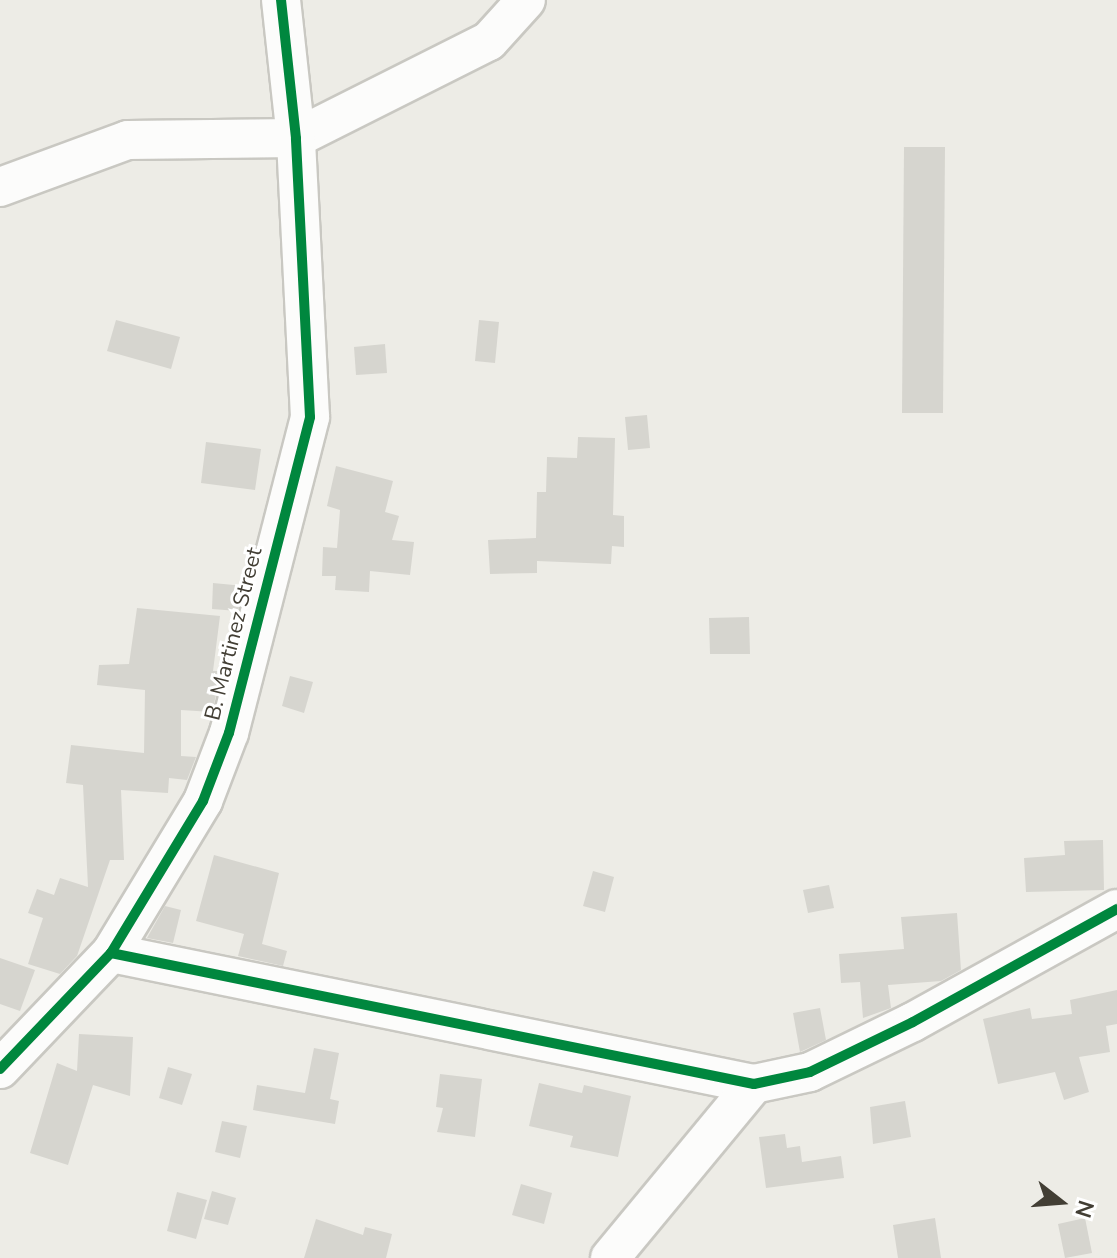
<!DOCTYPE html>
<html>
<head>
<meta charset="utf-8">
<style>
	body { margin:0 }
	#map { position:relative; width:1117px; height:1258px; overflow:hidden; background:#edece6; font-family:"Nunito Sans",sans-serif }
	div>[style] { position:absolute }
	.building>* { inset:0; background:#d6d5cf }
	.roads { filter:drop-shadow(2px 0 #c9c8c2) drop-shadow(-2px 0 #c9c8c2) drop-shadow(0 2px #c9c8c2) drop-shadow(0 -2px #c9c8c2) }
	.minor>* { height:38px; margin:-19px; padding:0 19px; transform-origin:19px; border-radius:19px; background:#fcfcfb }
	.cycleway>* { height:10px; margin:-5px; padding:0 5px; transform-origin:5px; border-radius:5px; background:#00873e }
	span { translate:-50% -50%; white-space:nowrap; text-align:center; line-height:1.15; -webkit-text-stroke:6px #fff; paint-order:stroke }
	.street-label { font-size:22px; color:#423e34 }
	.north { position:absolute; left:1021px; top:1162px; width:80px; height:80px; -webkit-text-stroke:6px #fff; paint-order:stroke; rotate:107deg; font-size:22px; font-weight:700; line-height:32px; text-align:center; color:#423e34 }
	.north::after { content:''; display:block; margin:auto; width:28px; height:36px; background:#423e34; clip-path:polygon(50% 0,100% 100%,50% 72%,0 100%) }
</style>
</head>
<body>
<div id="map">
	<div class="building">
		<i style="clip-path:polygon(904px 147px,945px 147px,943px 413px,902px 413px)"></i>
		<i style="clip-path:polygon(116px 320px,180px 337px,171px 369px,107px 351px)"></i>
		<i style="clip-path:polygon(479px 320px,499px 322px,495px 363px,475px 361px)"></i>
		<i style="clip-path:polygon(385px 344px,387px 373px,356px 375px,354px 347px)"></i>
		<i style="clip-path:polygon(647px 415px,650px 448px,628px 450px,625px 417px)"></i>
		<i style="clip-path:polygon(578px 437px,615px 438px,613px 515px,624px 516px,624px 547px,612px 546px,611px 564px,537px 561px,537px 573px,490px 574px,488px 540px,536px 538px,537px 492px,546px 492px,547px 457px,577px 458px)"></i>
		<i style="clip-path:polygon(206px 442px,261px 449px,255px 490px,201px 483px)"></i>
		<i style="clip-path:polygon(336px 466px,393px 481px,385px 512px,399px 516px,392px 540px,414px 542px,410px 575px,370px 571px,369px 592px,335px 590px,336px 576px,322px 576px,323px 547px,337px 548px,340px 510px,327px 506px)"></i>
		<i style="clip-path:polygon(213px 583px,244px 586px,238px 611px,212px 609px)"></i>
		<i style="clip-path:polygon(137px 608px,220px 616px,213px 671px,218px 671px,216px 695px,212px 712px,181px 710px,181px 756px,196px 757px,187px 780px,169px 778px,168px 793px,121px 790px,124px 860px,110px 860px,77px 956px,60px 974px,28px 964px,43px 918px,28px 913px,37px 889px,54px 895px,60px 878px,88px 887px,83px 785px,66px 783px,71px 745px,144px 753px,145px 690px,97px 685px,99px 665px,129px 664px)"></i>
		<i style="clip-path:polygon(749px 617px,750px 654px,710px 654px,709px 618px)"></i>
		<i style="clip-path:polygon(290px 676px,313px 682px,304px 713px,282px 706px)"></i>
		<i style="clip-path:polygon(1103px 840px,1104px 890px,1026px 892px,1024px 858px,1065px 855px,1064px 841px)"></i>
		<i style="clip-path:polygon(214px 855px,279px 873px,262px 944px,287px 951px,283px 966px,238px 956px,244px 934px,196px 921px)"></i>
		<i style="clip-path:polygon(593px 871px,614px 877px,605px 912px,583px 906px)"></i>
		<i style="clip-path:polygon(829px 885px,834px 908px,808px 913px,803px 890px)"></i>
		<i style="clip-path:polygon(165px 906px,181px 910px,173px 943px,147px 938px)"></i>
		<i style="clip-path:polygon(957px 913px,961px 970px,941px 981px,888px 985px,891px 1008px,863px 1018px,860px 982px,841px 983px,839px 954px,904px 949px,901px 917px)"></i>
		<i style="clip-path:polygon(0 958px,35px 970px,20px 1011px,0 1004px)"></i>
		<i style="clip-path:polygon(1117px 990px,1117px 1024px,1106px 1026px,1110px 1052px,1079px 1057px,1089px 1092px,1064px 1100px,1055px 1072px,998px 1084px,983px 1019px,1030px 1008px,1032px 1019px,1072px 1014px,1070px 1000px)"></i>
		<i style="clip-path:polygon(820px 1008px,826px 1040px,800px 1052px,793px 1013px)"></i>
		<i style="clip-path:polygon(79px 1034px,133px 1037px,130px 1096px,93px 1085px,68px 1165px,30px 1153px,57px 1063px,77px 1071px)"></i>
		<i style="clip-path:polygon(314px 1048px,339px 1053px,330px 1099px,339px 1101px,335px 1124px,253px 1110px,257px 1085px,305px 1093px)"></i>
		<i style="clip-path:polygon(168px 1067px,192px 1074px,182px 1105px,159px 1098px)"></i>
		<i style="clip-path:polygon(440px 1074px,482px 1079px,475px 1137px,437px 1132px,443px 1108px,436px 1107px)"></i>
		<i style="clip-path:polygon(539px 1083px,582px 1093px,584px 1085px,631px 1096px,618px 1157px,570px 1147px,573px 1136px,529px 1126px)"></i>
		<i style="clip-path:polygon(905px 1101px,911px 1137px,873px 1144px,870px 1107px)"></i>
		<i style="clip-path:polygon(222px 1121px,247px 1126px,240px 1158px,215px 1152px)"></i>
		<i style="clip-path:polygon(785px 1134px,787px 1148px,800px 1146px,802px 1162px,841px 1156px,844px 1178px,766px 1188px,759px 1137px)"></i>
		<i style="clip-path:polygon(521px 1184px,552px 1193px,544px 1224px,512px 1215px)"></i>
		<i style="clip-path:polygon(212px 1191px,236px 1198px,228px 1225px,204px 1219px)"></i>
		<i style="clip-path:polygon(177px 1192px,207px 1200px,196px 1239px,167px 1231px)"></i>
		<i style="clip-path:polygon(935px 1218px,941px 1258px,898px 1258px,893px 1225px)"></i>
		<i style="clip-path:polygon(1085px 1218px,1092px 1253px,1065px 1258px,1058px 1224px)"></i>
		<i style="clip-path:polygon(316px 1219px,363px 1235px,365px 1227px,392px 1234px,386px 1258px,304px 1258px)"></i>
	</div>
	<div class="roads">
		<div class="minor">
			<i style="left:0;top:187px;width:136px;rotate:-20.2deg"></i>
			<i style="left:128px;top:140px;width:168px;rotate:-0.7deg"></i>
			<i style="left:296px;top:138px;width:216px;rotate:-26.7deg"></i>
			<i style="left:489px;top:41px;width:55px;rotate:-47.9deg"></i>
			<i style="left:111px;top:953px;width:656px;rotate:11.52deg"></i>
			<i style="left:754px;top:1084px;width:57px;rotate:-12.1deg"></i>
			<i style="left:810px;top:1072px;width:114px;rotate:-25.9deg"></i>
			<i style="left:913px;top:1022px;width:233px;rotate:-29deg"></i>
			<i style="left:0;top:1069px;width:161px;rotate:-46.3deg"></i>
			<i style="left:111px;top:953px;width:178px;rotate:-58.8deg"></i>
			<i style="left:203px;top:801px;width:73px;rotate:-69.1deg"></i>
			<i style="left:229px;top:733px;width:326px;rotate:-75.6deg"></i>
			<i style="left:310px;top:417px;width:279px;rotate:-92.9deg"></i>
			<i style="left:296px;top:138px;width:139px;rotate:-96.2deg"></i>
			<i style="left:610px;top:1258px;width:226px;rotate:-50.4deg"></i>
		</div>
	</div>
	<div class="cycleway">
		<i style="left:111px;top:953px;width:656px;rotate:11.52deg"></i>
		<i style="left:754px;top:1084px;width:57px;rotate:-12.1deg"></i>
		<i style="left:810px;top:1072px;width:114px;rotate:-25.9deg"></i>
		<i style="left:913px;top:1022px;width:233px;rotate:-29deg"></i>
		<i style="left:0;top:1069px;width:161px;rotate:-46.3deg"></i>
		<i style="left:111px;top:953px;width:178px;rotate:-58.8deg"></i>
		<i style="left:203px;top:801px;width:73px;rotate:-69.1deg"></i>
		<i style="left:229px;top:733px;width:326px;rotate:-75.6deg"></i>
		<i style="left:310px;top:417px;width:279px;rotate:-92.9deg"></i>
		<i style="left:296px;top:138px;width:139px;rotate:-96.2deg"></i>
	</div>
	<div class="street-label">
		<span style="left:234px;top:634px;rotate:-76deg">B. Martinez Street</span>
	</div>
	<div class="north">N</div>
</div>
</body>
</html>
